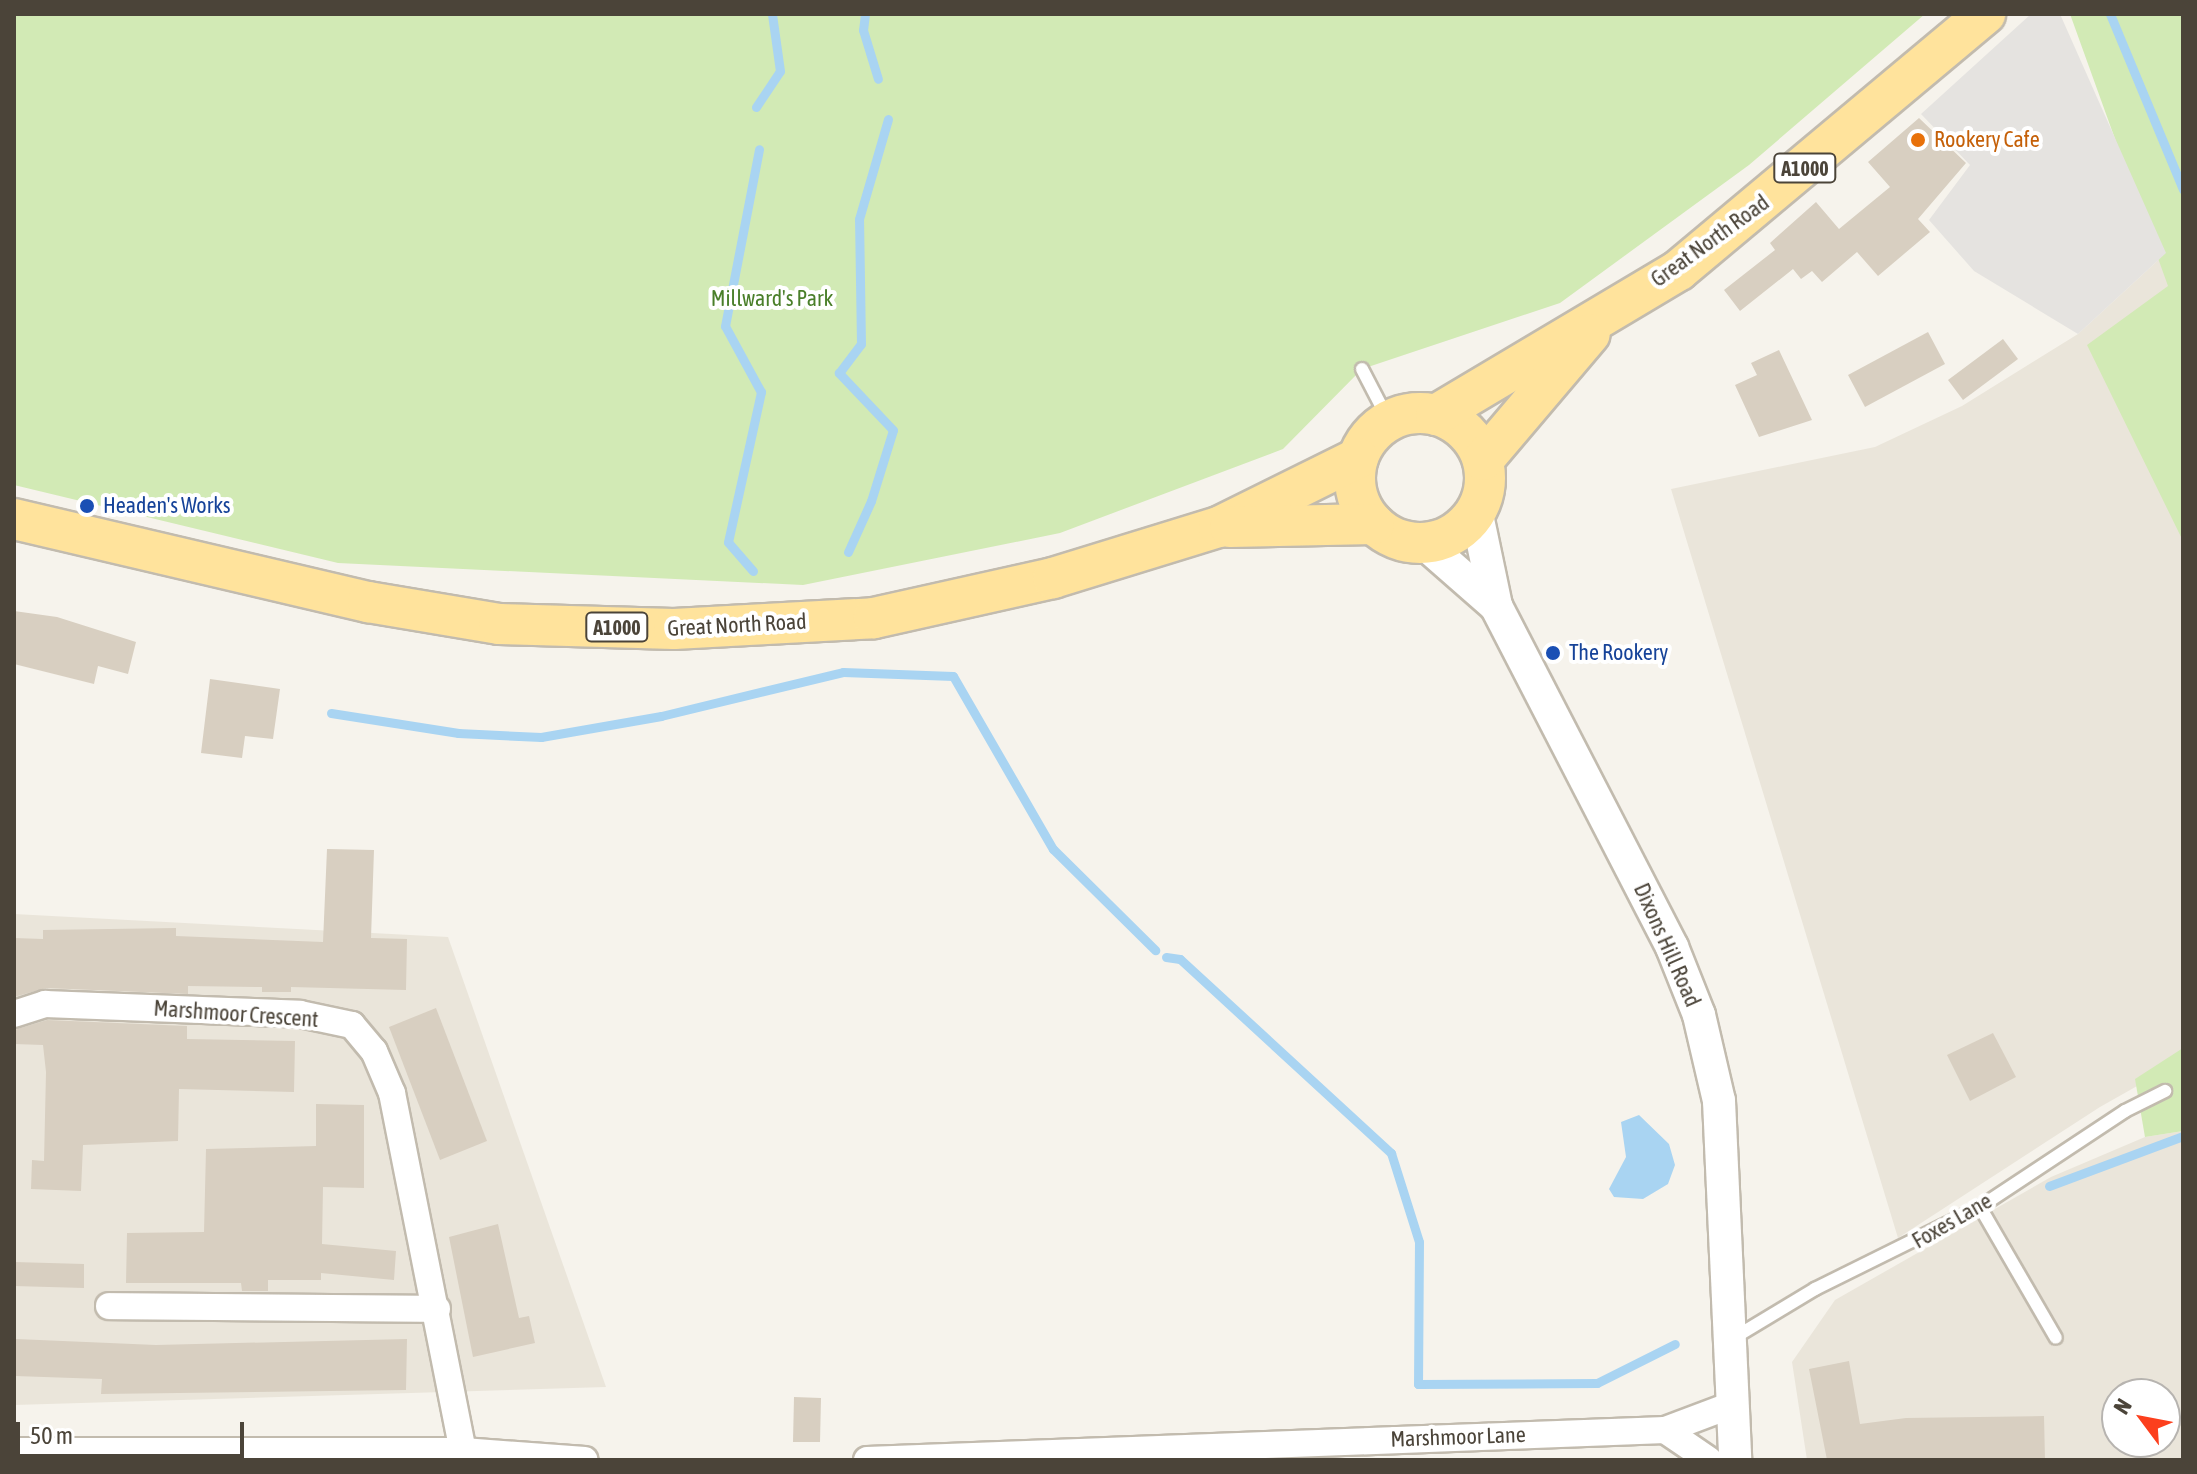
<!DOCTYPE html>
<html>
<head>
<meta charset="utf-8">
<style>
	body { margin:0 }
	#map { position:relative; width:2197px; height:1474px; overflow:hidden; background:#f6f3ec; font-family:"Asap Condensed",sans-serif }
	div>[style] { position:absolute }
	.residential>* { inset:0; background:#eae5da }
	.green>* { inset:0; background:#d2eab5 }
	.parking>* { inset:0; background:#e5e3e0 }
	.water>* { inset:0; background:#a9d4f2 }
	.stream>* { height:9px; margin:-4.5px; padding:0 4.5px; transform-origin:4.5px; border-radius:4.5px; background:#a9d4f2 }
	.building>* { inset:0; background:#d8cfc1 }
	.roads { filter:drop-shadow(2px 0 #c2bbae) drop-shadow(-2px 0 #c2bbae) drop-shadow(0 2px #c2bbae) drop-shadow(0 -2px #c2bbae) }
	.service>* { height:12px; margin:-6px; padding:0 6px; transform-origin:6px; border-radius:6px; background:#fff }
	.minor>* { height:26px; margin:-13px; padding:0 13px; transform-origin:13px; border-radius:13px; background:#fff }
	.tertiary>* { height:32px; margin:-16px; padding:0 16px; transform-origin:16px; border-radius:16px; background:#fff }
	.primary>* { height:40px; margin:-20px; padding:0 20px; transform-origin:20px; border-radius:20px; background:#ffe39c }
	.primary>.ring { margin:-20px; padding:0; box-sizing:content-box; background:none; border:40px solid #ffe39c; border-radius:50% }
	.dots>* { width:22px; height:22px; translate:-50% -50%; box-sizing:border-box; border:4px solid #fff; border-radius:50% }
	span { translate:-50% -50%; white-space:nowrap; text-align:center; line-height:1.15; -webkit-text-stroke:8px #fff; paint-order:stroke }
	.shield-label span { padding:2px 6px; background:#fff; border:2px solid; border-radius:6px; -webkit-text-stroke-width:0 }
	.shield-label { font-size:20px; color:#4b4439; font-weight:700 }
	.food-label { font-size:22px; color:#c56008 }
	.left { translate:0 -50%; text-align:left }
	.street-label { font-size:22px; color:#4b4439 }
	.park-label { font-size:22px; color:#4a7f2a }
	.transit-label { font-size:22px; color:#164399 }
	.frame { position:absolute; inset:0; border:16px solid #4b4439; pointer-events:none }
	.north { position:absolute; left:2101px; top:1378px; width:80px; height:80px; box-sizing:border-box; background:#fff; border:2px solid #b7b4b0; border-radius:50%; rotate:302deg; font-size:22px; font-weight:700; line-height:32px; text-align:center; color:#4b4439 }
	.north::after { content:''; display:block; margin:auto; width:28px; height:36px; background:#fc3f1d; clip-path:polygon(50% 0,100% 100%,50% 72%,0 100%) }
	.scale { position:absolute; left:16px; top:1422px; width:228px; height:36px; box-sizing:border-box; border:4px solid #4b4439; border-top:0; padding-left:10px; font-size:24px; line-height:28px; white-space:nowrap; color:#4b4439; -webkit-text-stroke:6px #fff; paint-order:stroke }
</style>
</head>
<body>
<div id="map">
	<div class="residential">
		<i style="clip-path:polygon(2166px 253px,2183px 297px,2183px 1060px,2100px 1107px,1898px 1238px,1671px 489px,1875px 447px,1962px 406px,2078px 334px)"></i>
		<i style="clip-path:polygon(14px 914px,448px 937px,606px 1387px,14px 1405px)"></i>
		<i style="clip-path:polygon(evenodd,2183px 1131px,2183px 1460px,1807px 1460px,1792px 1362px,1835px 1300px,2051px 1177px,2145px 1137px,2183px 1131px,2117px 1394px,2165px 1394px,2165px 1442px,2117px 1442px,2117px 1394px)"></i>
	</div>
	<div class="green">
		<i style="clip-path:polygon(14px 14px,1925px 14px,1749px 165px,1560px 303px,1362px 369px,1283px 449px,1060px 533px,803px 585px,338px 563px,14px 485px)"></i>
		<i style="clip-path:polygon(2070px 14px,2183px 14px,2183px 541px,2087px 345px,2168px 286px)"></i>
		<i style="clip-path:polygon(2183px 1048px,2183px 1131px,2145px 1137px,2135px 1079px)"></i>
	</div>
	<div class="parking">
		<i style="clip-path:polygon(2031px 14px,2060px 14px,2166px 253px,2078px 334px,1974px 271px,1929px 220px,1970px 165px,1921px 114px)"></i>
	</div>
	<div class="water">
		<i style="clip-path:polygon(1639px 1115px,1669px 1144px,1675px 1165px,1668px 1184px,1643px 1199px,1614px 1197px,1609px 1189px,1626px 1157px,1621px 1122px)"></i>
	</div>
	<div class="stream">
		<i style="left:865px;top:14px;width:16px;rotate:97deg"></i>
		<i style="left:863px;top:30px;width:51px;rotate:73deg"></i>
		<i style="left:2110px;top:14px;width:190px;rotate:67.4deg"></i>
		<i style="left:756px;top:107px;width:43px;rotate:-56.3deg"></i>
		<i style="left:780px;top:71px;width:58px;rotate:-98deg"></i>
		<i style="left:848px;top:552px;width:56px;rotate:-65.7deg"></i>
		<i style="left:871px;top:501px;width:74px;rotate:-72.8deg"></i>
		<i style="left:893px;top:430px;width:79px;rotate:-133.5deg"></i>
		<i style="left:839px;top:373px;width:36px;rotate:-53deg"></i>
		<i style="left:861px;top:344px;width:125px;rotate:-90.9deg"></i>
		<i style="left:859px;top:219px;width:104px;rotate:-73.8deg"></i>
		<i style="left:753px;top:571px;width:38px;rotate:-131deg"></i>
		<i style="left:728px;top:542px;width:154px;rotate:-77.6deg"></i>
		<i style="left:761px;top:392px;width:75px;rotate:-118.6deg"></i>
		<i style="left:725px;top:326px;width:180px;rotate:-79.1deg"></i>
		<i style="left:331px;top:713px;width:129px;rotate:8.9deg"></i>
		<i style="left:458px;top:733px;width:83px;rotate:2.8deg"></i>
		<i style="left:541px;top:737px;width:122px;rotate:-9.9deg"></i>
		<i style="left:661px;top:716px;width:187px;rotate:-13.6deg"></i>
		<i style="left:843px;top:672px;width:110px;rotate:2.1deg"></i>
		<i style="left:953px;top:676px;width:200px;rotate:60deg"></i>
		<i style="left:1053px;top:849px;width:144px;rotate:44.7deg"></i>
		<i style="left:1166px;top:957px;width:14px;rotate:8deg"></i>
		<i style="left:1180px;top:959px;width:287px;rotate:42.6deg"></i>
		<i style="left:1391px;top:1153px;width:93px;rotate:72.5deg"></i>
		<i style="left:1419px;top:1242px;width:142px;rotate:90.4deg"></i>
		<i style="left:1418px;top:1384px;width:179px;rotate:-0.3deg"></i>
		<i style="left:1597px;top:1383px;width:87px;rotate:-26.6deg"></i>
		<i style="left:2049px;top:1186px;width:143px;rotate:-20.5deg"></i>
	</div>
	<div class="building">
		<i style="clip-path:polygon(1919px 118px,1966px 163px,1918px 219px,1930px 232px,1878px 276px,1857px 252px,1822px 282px,1812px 271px,1801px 279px,1793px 269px,1740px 311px,1724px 290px,1775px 250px,1770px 243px,1816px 202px,1839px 229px,1890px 187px,1868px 162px)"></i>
		<i style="clip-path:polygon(1928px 332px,1945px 364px,1865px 407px,1848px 375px)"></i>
		<i style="clip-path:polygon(2003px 339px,2018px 359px,1963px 400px,1948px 380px)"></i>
		<i style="clip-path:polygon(1779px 350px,1812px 420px,1759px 437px,1735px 385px,1757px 375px,1751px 363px)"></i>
		<i style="clip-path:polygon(14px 611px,57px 617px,136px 642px,128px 674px,98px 666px,94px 684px,14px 664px)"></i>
		<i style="clip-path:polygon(210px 679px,280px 689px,273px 739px,245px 736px,242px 758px,201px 753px)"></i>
		<i style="clip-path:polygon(327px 849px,374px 850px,371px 938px,407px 939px,406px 990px,291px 987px,291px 992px,262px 992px,262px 987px,188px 986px,188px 994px,46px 988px,14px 997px,14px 938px,43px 939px,43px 930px,176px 928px,176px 936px,323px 942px)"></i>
		<i style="clip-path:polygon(436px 1008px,487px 1141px,440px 1160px,389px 1027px)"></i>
		<i style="clip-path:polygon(47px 1020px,187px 1026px,187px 1039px,295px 1041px,294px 1092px,179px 1089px,178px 1141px,83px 1145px,81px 1191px,31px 1189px,32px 1160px,44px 1161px,46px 1072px,43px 1045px,14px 1044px,14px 1030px)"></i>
		<i style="clip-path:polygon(1993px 1033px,2016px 1077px,1970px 1101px,1947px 1055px)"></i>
		<i style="clip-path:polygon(316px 1104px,364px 1105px,364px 1188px,323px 1187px,322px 1244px,396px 1251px,394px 1280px,321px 1273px,321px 1280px,268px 1280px,268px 1291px,242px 1291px,241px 1283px,126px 1283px,127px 1233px,204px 1232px,206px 1149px,316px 1146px)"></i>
		<i style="clip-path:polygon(498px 1224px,519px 1318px,529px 1316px,535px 1343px,473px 1357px,449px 1237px)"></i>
		<i style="clip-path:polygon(14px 1262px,84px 1264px,84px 1288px,14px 1286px)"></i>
		<i style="clip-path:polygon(16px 1339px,156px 1345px,407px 1339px,406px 1390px,101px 1394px,102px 1379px,15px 1376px)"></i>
		<i style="clip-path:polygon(1849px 1361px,1860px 1424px,1906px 1418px,2044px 1416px,2045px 1460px,1827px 1460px,1809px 1369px)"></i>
		<i style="clip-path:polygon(794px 1397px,821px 1398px,820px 1442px,793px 1442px)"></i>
	</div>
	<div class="roads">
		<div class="service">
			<i style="left:1362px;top:369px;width:59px;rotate:62.6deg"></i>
			<i style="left:1980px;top:1207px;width:151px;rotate:59.9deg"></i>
			<i style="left:1732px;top:1339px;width:97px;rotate:-31.1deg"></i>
			<i style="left:1815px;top:1289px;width:184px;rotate:-26.4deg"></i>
			<i style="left:1980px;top:1207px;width:174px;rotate:-33.5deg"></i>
			<i style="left:2125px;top:1111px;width:45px;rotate:-26.6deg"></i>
		</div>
		<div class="minor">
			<i style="left:14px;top:1014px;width:33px;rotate:-18deg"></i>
			<i style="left:45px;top:1004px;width:255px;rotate:2.2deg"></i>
			<i style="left:300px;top:1014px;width:53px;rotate:11.9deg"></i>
			<i style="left:352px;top:1025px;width:34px;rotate:50deg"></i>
			<i style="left:374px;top:1051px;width:46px;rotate:66.8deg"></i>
			<i style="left:392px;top:1093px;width:365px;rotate:78.8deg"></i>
			<i style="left:109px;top:1306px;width:328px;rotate:0.5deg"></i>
			<i style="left:1665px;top:1430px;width:53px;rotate:34.3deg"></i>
			<i style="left:14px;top:1451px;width:449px"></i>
			<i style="left:463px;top:1451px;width:122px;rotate:4.2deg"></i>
			<i style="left:867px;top:1460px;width:799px;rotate:-2.15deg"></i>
			<i style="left:1665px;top:1430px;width:74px;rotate:-20.6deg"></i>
		</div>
		<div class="tertiary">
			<i style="left:1476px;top:510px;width:98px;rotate:78.2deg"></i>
			<i style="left:1496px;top:606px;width:384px;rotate:62.7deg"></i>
			<i style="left:1672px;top:947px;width:73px;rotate:68.3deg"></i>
			<i style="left:1699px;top:1015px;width:88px;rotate:76.9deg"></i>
			<i style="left:1719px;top:1101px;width:359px;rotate:87.4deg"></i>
			<i style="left:1424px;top:543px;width:96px;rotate:41.2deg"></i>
		</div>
		<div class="primary">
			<i class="ring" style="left:1355px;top:413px;width:90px;height:90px"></i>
			<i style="left:1436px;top:415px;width:283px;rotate:-30.8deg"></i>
			<i style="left:1679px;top:270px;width:399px;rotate:-39.9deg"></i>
			<i style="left:1483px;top:460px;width:165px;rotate:-49.7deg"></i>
			<i style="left:14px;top:519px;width:364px;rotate:13.2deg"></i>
			<i style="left:368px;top:602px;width:133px;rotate:9.5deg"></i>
			<i style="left:499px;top:624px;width:175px;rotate:1.6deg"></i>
			<i style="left:674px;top:629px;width:200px;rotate:-3.1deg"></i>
			<i style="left:874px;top:618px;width:183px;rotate:-12.6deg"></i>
			<i style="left:1053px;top:578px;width:174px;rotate:-17.1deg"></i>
			<i style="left:1219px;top:527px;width:155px;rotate:-26.4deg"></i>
			<i style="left:1230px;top:527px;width:144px;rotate:-1.2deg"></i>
		</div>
	</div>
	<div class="dots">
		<i style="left:1918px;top:140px;background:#e8710a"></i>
		<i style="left:87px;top:506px;background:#1a4fb4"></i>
		<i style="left:1553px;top:653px;background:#1a4fb4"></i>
	</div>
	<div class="shield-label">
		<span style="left:1805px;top:168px">A1000</span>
		<span style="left:617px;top:627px">A1000</span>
	</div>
	<div class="food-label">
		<span class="left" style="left:1934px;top:140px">Rookery Cafe</span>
	</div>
	<div class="street-label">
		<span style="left:1710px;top:241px;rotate:-36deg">Great North Road</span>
		<span style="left:737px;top:625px;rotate:-3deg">Great North Road</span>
		<span style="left:1667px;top:945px;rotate:66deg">Dixons Hill Road</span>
		<span style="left:236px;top:1014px;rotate:4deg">Marshmoor Crescent</span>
		<span style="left:1952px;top:1221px;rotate:-30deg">Foxes Lane</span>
		<span style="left:1458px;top:1437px;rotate:-2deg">Marshmoor Lane</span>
	</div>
	<div class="park-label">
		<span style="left:772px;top:299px">Millward's Park</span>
	</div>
	<div class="transit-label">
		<span class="left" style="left:103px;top:506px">Headen's Works</span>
		<span class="left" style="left:1569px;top:653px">The Rookery</span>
	</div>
	<div class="frame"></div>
	<div class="north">N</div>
	<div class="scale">50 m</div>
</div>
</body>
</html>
